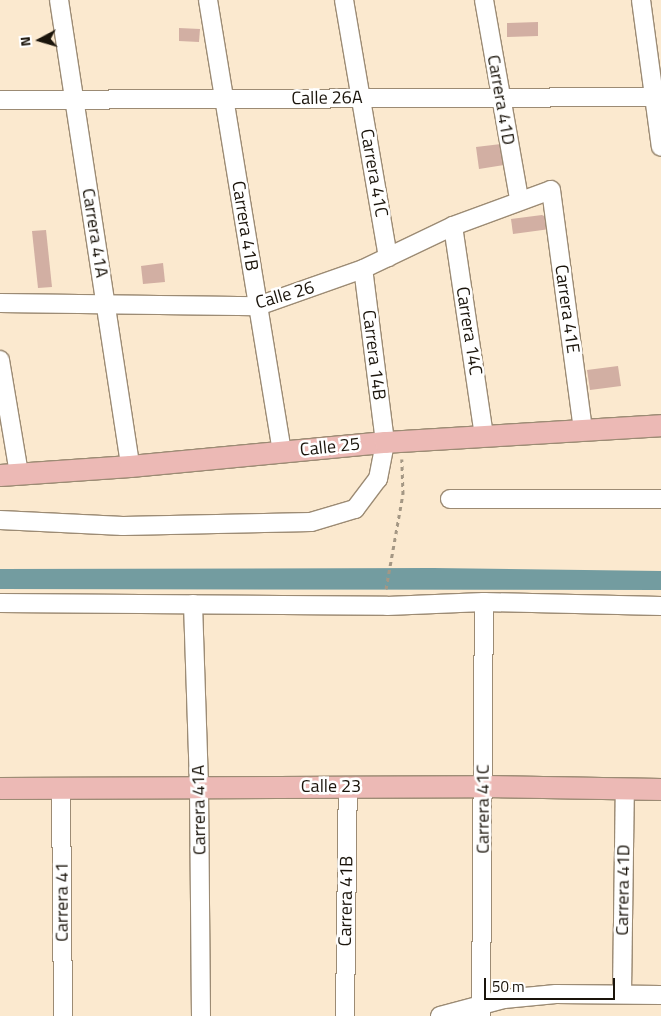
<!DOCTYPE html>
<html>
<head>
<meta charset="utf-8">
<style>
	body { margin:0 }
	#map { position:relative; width:661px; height:1016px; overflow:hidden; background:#fbe9cf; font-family:"Titillium Web",sans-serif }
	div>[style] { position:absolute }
	.water>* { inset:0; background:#739ca0 }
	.building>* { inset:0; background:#d2afa3 }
	.path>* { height:3px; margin-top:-1.5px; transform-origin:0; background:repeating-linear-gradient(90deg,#a49784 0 4px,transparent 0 8px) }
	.roads { filter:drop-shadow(1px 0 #9c8b74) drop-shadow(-1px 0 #9c8b74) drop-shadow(0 1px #9c8b74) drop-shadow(0 -1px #9c8b74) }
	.minor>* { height:18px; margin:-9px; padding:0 9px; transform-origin:9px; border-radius:9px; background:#fff }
	.major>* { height:21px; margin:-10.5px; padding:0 10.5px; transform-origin:10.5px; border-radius:10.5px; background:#ecb9b5 }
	span { translate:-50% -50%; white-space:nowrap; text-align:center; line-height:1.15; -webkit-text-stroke:5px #fff; paint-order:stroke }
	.street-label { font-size:18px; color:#1a140b }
	.north { position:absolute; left:15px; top:15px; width:50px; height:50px; -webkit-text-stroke:4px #fff; paint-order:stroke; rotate:264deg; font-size:14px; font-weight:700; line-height:20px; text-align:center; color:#1a140b }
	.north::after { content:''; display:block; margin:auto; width:18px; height:22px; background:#1a140b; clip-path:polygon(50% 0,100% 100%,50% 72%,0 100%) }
	.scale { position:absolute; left:484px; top:978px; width:131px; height:22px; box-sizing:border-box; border:2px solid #1a140b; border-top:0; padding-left:6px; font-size:15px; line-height:18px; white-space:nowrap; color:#1a140b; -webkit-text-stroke:4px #fff; paint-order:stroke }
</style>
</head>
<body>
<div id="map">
	<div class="water">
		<i style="clip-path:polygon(433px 568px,661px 571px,661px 590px,0 589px,0 569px)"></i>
	</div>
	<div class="building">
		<i style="clip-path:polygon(538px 22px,538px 36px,507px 37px,507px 23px)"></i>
		<i style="clip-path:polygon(179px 28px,200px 29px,199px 42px,179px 41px)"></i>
		<i style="clip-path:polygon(501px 144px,504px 165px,479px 169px,476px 147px)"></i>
		<i style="clip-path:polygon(542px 215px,550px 219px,550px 229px,513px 234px,511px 219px)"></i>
		<i style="clip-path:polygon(46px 230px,52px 287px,38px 288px,32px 231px)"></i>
		<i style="clip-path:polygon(163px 263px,165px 282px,143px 284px,141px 266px)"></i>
		<i style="clip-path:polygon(618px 366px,621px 386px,590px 390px,587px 370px)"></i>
	</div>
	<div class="path">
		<i style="left:386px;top:589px;width:97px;rotate:-79.9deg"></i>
		<i style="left:403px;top:494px;width:35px;rotate:-92deg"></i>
	</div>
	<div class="roads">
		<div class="minor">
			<i style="left:59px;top:0;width:471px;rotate:81.3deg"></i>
			<i style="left:208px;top:0;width:458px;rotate:80.7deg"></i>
			<i style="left:344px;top:0;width:261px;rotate:80.3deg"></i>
			<i style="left:484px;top:0;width:202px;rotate:80deg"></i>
			<i style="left:641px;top:0;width:148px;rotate:82.3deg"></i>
			<i style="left:0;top:100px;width:654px;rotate:-0.26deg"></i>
			<i style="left:453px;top:226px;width:212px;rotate:81.6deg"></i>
			<i style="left:0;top:303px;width:258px;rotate:0.7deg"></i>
			<i style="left:258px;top:306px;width:111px;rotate:-19.4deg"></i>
			<i style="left:363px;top:269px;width:100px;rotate:-25.5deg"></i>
			<i style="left:453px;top:226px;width:104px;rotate:-20.2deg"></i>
			<i style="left:551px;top:190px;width:241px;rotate:82.4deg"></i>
			<i style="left:0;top:360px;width:115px;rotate:80.5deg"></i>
			<i style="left:450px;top:499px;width:211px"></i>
			<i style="left:0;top:520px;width:123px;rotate:2.8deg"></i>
			<i style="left:123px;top:526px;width:188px;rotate:-1.2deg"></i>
			<i style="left:311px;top:522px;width:46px;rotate:-16.5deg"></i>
			<i style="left:355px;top:509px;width:38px;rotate:-53deg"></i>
			<i style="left:378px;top:479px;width:38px;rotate:-79deg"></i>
			<i style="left:385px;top:442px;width:174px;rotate:-97.2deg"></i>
			<i style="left:0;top:603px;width:387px;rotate:0.4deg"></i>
			<i style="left:387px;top:606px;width:97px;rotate:-2.4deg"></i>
			<i style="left:484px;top:602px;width:177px;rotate:1.3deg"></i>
			<i style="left:193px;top:604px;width:184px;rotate:88.1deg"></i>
			<i style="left:199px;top:788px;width:228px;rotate:89.5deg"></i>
			<i style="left:61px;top:788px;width:228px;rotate:89.5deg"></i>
			<i style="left:622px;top:993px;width:205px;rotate:-89.2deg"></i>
			<i style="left:345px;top:1016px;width:230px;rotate:-89.3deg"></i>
			<i style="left:440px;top:1016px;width:66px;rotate:-14.9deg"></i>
			<i style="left:504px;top:999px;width:52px;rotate:-5.5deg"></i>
			<i style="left:556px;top:994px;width:105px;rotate:0.5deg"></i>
			<i style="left:481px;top:1016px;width:414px;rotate:-89.6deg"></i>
		</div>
		<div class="major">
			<i style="left:0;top:475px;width:130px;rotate:-4deg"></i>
			<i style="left:130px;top:466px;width:256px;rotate:-5.4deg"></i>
			<i style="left:385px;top:442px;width:277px;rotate:-3.5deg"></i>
			<i style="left:0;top:788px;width:483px;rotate:-0.2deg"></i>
			<i style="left:483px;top:786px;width:178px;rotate:1deg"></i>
		</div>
	</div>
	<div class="street-label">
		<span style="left:327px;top:98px;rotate:-1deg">Calle 26A</span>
		<span style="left:501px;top:100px;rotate:80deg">Carrera 41D</span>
		<span style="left:374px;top:173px;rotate:80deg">Carrera 41C</span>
		<span style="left:245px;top:226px;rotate:81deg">Carrera 41B</span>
		<span style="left:95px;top:233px;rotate:81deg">Carrera 41A</span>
		<span style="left:285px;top:295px;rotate:-16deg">Calle 26</span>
		<span style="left:567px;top:309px;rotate:82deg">Carrera 41E</span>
		<span style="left:469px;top:331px;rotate:81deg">Carrera 14C</span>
		<span style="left:374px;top:355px;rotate:83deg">Carrera 14B</span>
		<span style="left:330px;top:447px;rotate:-6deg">Calle 25</span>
		<span style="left:331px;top:786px">Calle 23</span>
		<span style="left:483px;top:809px;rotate:-90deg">Carrera 41C</span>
		<span style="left:199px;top:810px;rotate:-91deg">Carrera 41A</span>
		<span style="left:623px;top:890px;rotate:-89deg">Carrera 41D</span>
		<span style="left:346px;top:901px;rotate:-89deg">Carrera 41B</span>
		<span style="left:62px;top:902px;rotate:-90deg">Carrera 41</span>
	</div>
	<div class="north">N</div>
	<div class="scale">50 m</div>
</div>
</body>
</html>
